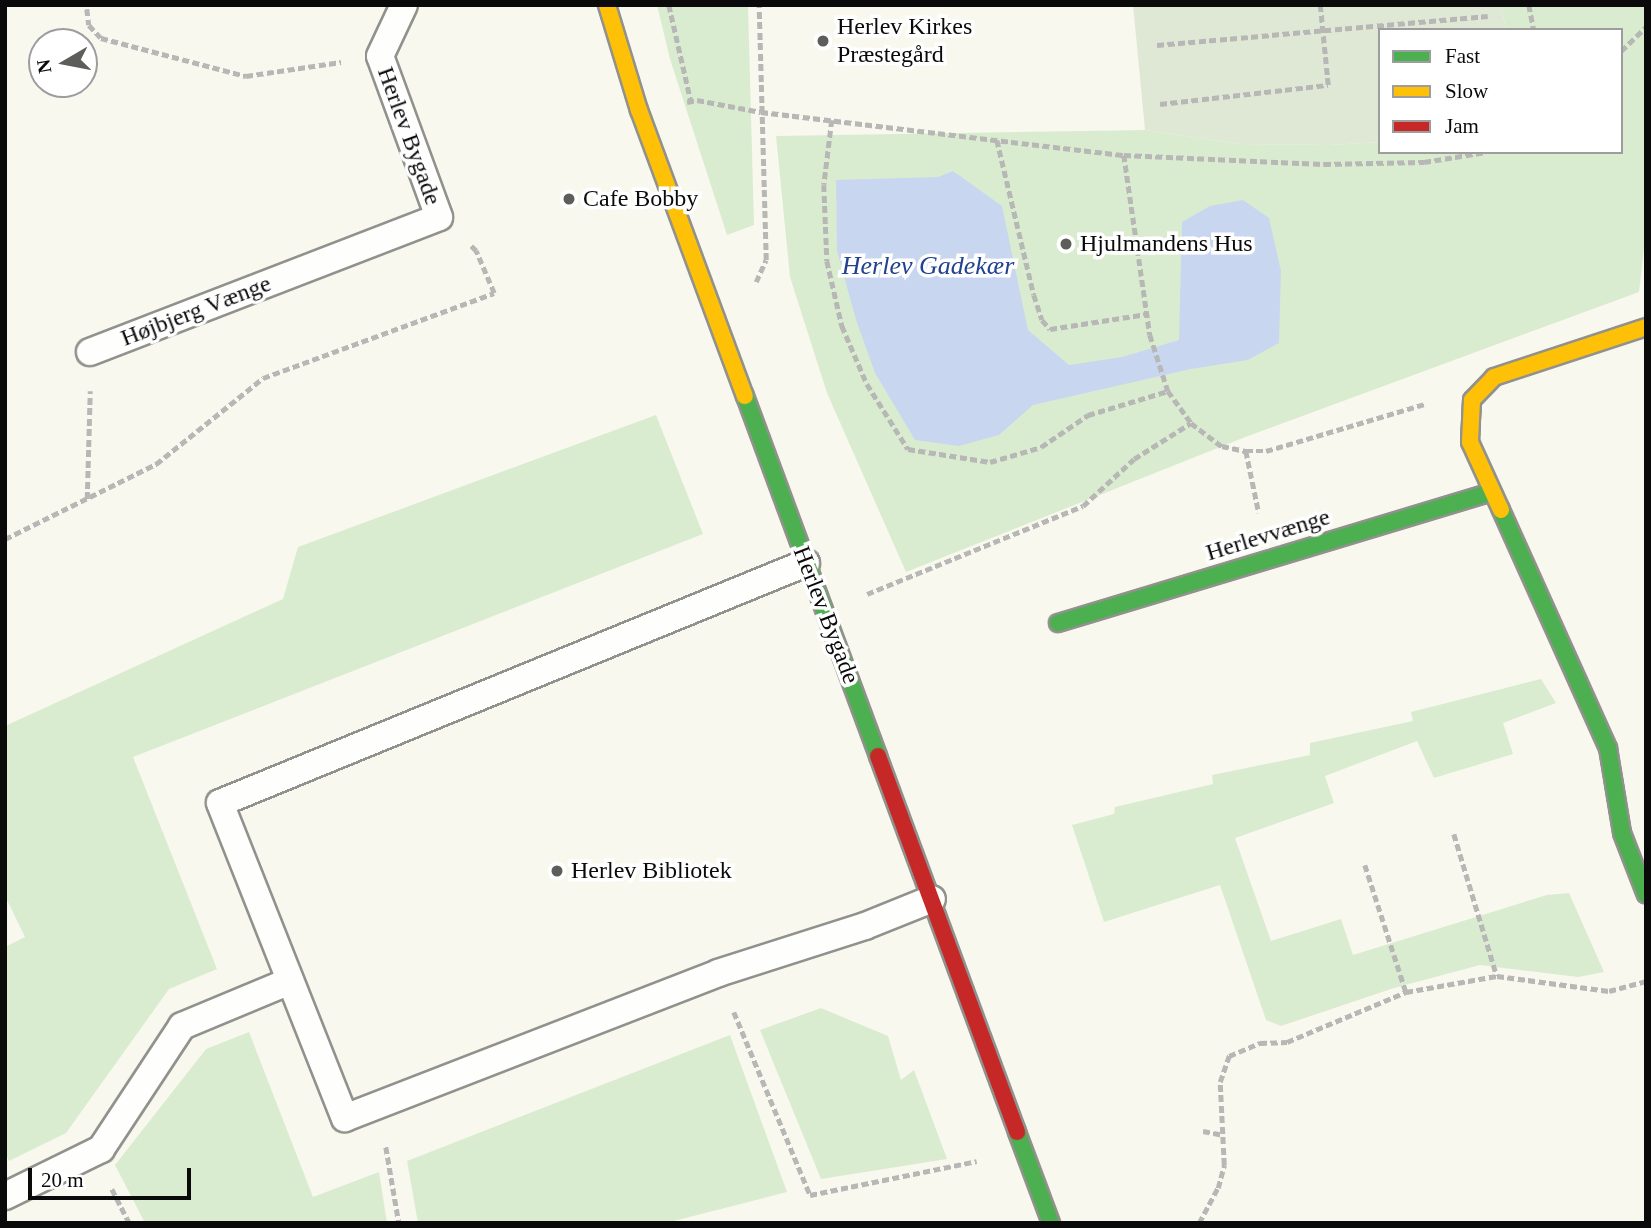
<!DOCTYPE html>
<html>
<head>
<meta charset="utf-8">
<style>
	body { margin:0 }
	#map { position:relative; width:1651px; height:1228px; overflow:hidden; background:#f8f8ee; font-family:Georgia,serif }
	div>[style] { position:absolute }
	.green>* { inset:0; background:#daecd0 }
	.cemetery>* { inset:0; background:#dfe8d4 }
	.water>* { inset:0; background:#c8d7ef }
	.path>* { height:4.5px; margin-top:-2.25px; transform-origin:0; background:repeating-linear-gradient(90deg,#b7b7b5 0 7px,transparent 0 10.5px) }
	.roads { filter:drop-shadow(2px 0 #91918d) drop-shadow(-2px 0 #91918d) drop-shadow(0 2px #91918d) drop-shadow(0 -2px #91918d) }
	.lane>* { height:26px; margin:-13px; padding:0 13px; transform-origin:13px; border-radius:13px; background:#fefefc }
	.fast>* { height:16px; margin:-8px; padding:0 8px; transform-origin:8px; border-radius:8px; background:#4caf50 }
	.slow>* { height:16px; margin:-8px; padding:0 8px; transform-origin:8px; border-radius:8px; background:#ffc107 }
	.jam>* { height:16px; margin:-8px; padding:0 8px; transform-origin:8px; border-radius:8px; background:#c62828 }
	.dots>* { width:19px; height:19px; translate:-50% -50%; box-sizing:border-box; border:4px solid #fff; border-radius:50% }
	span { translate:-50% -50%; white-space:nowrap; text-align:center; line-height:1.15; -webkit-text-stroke:7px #fff; paint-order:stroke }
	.poi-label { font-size:24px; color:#0a0a0a }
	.left { translate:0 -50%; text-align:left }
	.street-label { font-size:24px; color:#0a0a0a }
	.water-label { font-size:26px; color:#21428e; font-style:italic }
	.frame { position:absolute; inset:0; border:7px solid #0a0a0a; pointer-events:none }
	.legend { position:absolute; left:1378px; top:28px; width:245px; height:126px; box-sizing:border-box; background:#fff; border:2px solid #9d9d9d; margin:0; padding:9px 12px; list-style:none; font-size:21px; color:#0a0a0a }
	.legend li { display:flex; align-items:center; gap:14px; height:35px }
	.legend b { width:35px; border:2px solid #9d9d9d }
	.north { position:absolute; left:28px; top:28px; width:70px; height:70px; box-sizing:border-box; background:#fff; border:2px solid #9d9d9d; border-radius:50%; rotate:260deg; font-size:19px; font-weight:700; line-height:28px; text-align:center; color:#0a0a0a }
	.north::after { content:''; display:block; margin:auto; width:24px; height:32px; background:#5d5d5a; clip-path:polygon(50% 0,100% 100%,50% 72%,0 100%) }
	.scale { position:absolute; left:28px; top:1168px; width:163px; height:32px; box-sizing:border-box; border:4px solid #0a0a0a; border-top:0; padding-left:9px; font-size:21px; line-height:24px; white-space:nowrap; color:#0a0a0a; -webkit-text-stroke:5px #fff; paint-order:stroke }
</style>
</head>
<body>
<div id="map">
	<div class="green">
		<i style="clip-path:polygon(657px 5px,748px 5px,754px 225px,727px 235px,670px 59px)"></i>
		<i style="clip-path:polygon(1501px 5px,1646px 5px,1646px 231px,1639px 292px,1248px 436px,906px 572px,827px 393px,790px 277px,776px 136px,1145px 130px,1241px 144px,1329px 145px,1380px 142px,1380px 152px,1621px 152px,1621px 30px,1506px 30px)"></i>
		<i style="clip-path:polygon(656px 415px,703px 534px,133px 757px,217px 969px,169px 989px,66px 1133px,9px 1161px,5px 1153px,5px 947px,25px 937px,5px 896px,5px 726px,283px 599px,298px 547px)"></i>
		<i style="clip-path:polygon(1541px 679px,1556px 703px,1503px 723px,1513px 754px,1434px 778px,1417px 741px,1325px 776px,1334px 803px,1235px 838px,1271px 941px,1341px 919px,1353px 955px,1547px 895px,1569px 893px,1604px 972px,1578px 977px,1480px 965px,1394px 988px,1281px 1026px,1266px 1020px,1220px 885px,1104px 922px,1072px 825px,1114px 814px,1115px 807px,1213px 784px,1212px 775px,1310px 755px,1310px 743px,1413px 721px,1411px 712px)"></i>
		<i style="clip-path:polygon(821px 1008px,888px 1036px,901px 1080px,914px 1070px,947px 1159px,821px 1179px,760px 1030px)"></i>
		<i style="clip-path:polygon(249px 1032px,313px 1197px,379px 1172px,387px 1223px,145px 1223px,115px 1165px,206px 1049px)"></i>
		<i style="clip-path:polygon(730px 1035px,787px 1192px,666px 1223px,418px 1223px,407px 1161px)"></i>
	</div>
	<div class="cemetery">
		<i style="clip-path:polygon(1133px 5px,1501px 5px,1506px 30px,1380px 30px,1380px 142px,1329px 145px,1241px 144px,1145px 130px)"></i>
	</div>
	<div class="water">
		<i style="clip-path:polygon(953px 171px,1002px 206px,1028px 330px,1069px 365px,1122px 357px,1179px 340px,1182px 222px,1210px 206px,1243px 200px,1269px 218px,1281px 271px,1279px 343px,1248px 360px,1191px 369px,1033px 405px,999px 435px,959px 446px,915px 440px,875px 373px,856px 320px,837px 251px,836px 180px,938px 177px)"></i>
	</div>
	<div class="path">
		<i style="left:669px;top:5px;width:98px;rotate:77.1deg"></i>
		<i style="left:1529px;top:5px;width:25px;rotate:79deg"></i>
		<i style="left:87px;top:9px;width:16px;rotate:83deg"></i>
		<i style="left:89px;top:25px;width:18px;rotate:47deg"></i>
		<i style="left:101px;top:38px;width:150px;rotate:14.7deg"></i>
		<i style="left:246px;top:76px;width:96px;rotate:-8.4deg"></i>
		<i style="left:1157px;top:45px;width:332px;rotate:-5deg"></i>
		<i style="left:1621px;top:51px;width:35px;rotate:-44deg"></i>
		<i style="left:687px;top:102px;width:10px;rotate:-11deg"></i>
		<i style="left:697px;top:100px;width:65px;rotate:10.6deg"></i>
		<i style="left:761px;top:112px;width:366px;rotate:6.8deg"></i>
		<i style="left:1124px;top:155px;width:200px;rotate:2.6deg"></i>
		<i style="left:1324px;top:164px;width:100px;rotate:-1.1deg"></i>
		<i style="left:1424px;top:162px;width:63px;rotate:-9.2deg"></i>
		<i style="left:1160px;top:104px;width:169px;rotate:-6.5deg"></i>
		<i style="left:1328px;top:85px;width:80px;rotate:-95.7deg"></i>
		<i style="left:832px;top:120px;width:65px;rotate:97deg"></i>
		<i style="left:824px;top:185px;width:76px;rotate:87.7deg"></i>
		<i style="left:827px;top:261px;width:67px;rotate:77deg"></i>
		<i style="left:842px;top:326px;width:63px;rotate:66.7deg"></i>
		<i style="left:867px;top:384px;width:77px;rotate:57.8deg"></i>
		<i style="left:908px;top:449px;width:83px;rotate:9deg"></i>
		<i style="left:990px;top:462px;width:53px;rotate:-16.4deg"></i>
		<i style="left:1041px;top:447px;width:57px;rotate:-34.2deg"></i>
		<i style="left:1088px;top:415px;width:84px;rotate:-16.7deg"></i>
		<i style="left:1168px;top:391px;width:39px;rotate:54deg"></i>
		<i style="left:1191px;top:423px;width:39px;rotate:37deg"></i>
		<i style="left:1222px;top:446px;width:25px;rotate:12deg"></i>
		<i style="left:1246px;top:451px;width:20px"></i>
		<i style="left:1266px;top:451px;width:166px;rotate:-16.5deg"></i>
		<i style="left:997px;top:140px;width:159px;rotate:76.6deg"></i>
		<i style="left:1034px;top:295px;width:26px;rotate:72deg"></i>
		<i style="left:1042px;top:320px;width:12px;rotate:48deg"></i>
		<i style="left:1050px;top:329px;width:98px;rotate:-8.8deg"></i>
		<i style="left:1124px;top:155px;width:182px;rotate:81.8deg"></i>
		<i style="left:1150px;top:335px;width:59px;rotate:72.2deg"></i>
		<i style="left:756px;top:282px;width:24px;rotate:-66deg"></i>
		<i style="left:766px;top:260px;width:255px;rotate:-91.6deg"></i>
		<i style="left:1246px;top:451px;width:63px;rotate:78.2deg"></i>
		<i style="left:87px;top:499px;width:108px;rotate:-88.4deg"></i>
		<i style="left:5px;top:539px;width:169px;rotate:-26.4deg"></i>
		<i style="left:156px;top:464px;width:137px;rotate:-38.8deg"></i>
		<i style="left:263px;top:378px;width:246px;rotate:-20.2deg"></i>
		<i style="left:494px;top:293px;width:46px;rotate:-113.2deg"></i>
		<i style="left:476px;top:251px;width:10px;rotate:-135deg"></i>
		<i style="left:867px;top:594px;width:233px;rotate:-22.2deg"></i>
		<i style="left:1083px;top:506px;width:69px;rotate:-42.7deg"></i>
		<i style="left:1134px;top:459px;width:67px;rotate:-32.3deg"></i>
		<i style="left:1454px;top:834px;width:148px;rotate:73.2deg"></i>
		<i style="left:1365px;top:865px;width:133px;rotate:72.1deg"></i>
		<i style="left:734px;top:1012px;width:198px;rotate:67.4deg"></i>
		<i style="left:810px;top:1195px;width:170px;rotate:-11.5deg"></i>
		<i style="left:1203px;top:1131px;width:20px;rotate:11deg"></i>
		<i style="left:386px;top:1147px;width:77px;rotate:80.3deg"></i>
		<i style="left:112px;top:1189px;width:38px;rotate:63deg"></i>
		<i style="left:1199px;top:1223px;width:40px;rotate:-62deg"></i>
		<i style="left:1218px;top:1188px;width:24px;rotate:-75deg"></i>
		<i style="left:1224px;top:1165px;width:83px;rotate:-92.8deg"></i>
		<i style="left:1220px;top:1082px;width:28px;rotate:-71deg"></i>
		<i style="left:1229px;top:1056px;width:34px;rotate:-23deg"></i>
		<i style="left:1260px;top:1043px;width:27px;rotate:-2deg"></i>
		<i style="left:1287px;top:1042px;width:129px;rotate:-22.8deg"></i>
		<i style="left:1406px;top:992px;width:92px;rotate:-10deg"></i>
		<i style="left:1497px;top:976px;width:113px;rotate:7.6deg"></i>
		<i style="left:1609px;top:991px;width:38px;rotate:-15deg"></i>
	</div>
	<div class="roads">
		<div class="lane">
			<i style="left:90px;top:352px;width:374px;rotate:-21.1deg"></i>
			<i style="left:439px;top:217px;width:171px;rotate:-110.1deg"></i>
			<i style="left:380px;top:56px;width:56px;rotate:-64.8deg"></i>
			<i style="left:806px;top:563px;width:633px;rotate:157.73deg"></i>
			<i style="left:220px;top:803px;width:339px;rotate:68.4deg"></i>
			<i style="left:345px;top:1118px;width:400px;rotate:-21.2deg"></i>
			<i style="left:718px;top:973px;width:154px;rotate:-17.7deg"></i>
			<i style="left:865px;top:926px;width:72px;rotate:-21.9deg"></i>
			<i style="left:5px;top:1196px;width:107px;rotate:-26.1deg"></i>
			<i style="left:101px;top:1149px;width:147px;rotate:-56.6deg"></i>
			<i style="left:182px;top:1026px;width:117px;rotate:-22.6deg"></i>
		</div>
		<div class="fast">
			<i style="left:745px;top:396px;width:384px;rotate:69.7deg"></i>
			<i style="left:1501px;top:510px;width:261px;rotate:65.8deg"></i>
			<i style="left:1608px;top:748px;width:86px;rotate:80.6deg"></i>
			<i style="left:1622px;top:833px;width:66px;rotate:68.8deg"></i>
			<i style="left:1058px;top:623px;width:453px;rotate:-16.8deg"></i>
			<i style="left:1017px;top:1132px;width:97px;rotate:69.5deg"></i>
		</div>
		<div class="slow">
			<i style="left:607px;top:5px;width:110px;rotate:73.1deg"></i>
			<i style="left:639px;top:110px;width:305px;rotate:69.7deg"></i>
			<i style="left:1501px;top:510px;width:75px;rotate:-114.5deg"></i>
			<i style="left:1470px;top:442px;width:42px;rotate:-87.3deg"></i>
			<i style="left:1472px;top:400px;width:32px;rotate:-46deg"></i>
			<i style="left:1494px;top:377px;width:160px;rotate:-18.2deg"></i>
		</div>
		<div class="jam">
			<i style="left:878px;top:756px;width:401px;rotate:69.7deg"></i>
		</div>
	</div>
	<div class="dots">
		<i style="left:823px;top:41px;background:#5d5d5a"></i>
		<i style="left:569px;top:199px;background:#5d5d5a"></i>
		<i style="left:1066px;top:244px;background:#5d5d5a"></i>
		<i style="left:557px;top:871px;background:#5d5d5a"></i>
	</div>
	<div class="poi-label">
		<span class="left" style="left:837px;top:41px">Herlev Kirkes<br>Præstegård</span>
		<span class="left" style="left:583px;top:199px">Cafe Bobby</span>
		<span class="left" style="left:1080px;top:244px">Hjulmandens Hus</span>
		<span class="left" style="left:571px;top:871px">Herlev Bibliotek</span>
	</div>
	<div class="street-label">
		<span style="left:409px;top:136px;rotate:70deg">Herlev Bygade</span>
		<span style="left:196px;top:311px;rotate:-21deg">Højbjerg Vænge</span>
		<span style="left:1268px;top:535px;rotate:-17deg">Herlevvænge</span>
		<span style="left:826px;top:615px;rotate:69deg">Herlev Bygade</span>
	</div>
	<div class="water-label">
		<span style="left:928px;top:266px">Herlev Gadekær</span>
	</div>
	<div class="frame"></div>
	<ul class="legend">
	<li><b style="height:9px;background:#4caf50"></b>Fast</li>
	<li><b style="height:9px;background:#ffc107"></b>Slow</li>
	<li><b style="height:9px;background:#c62828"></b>Jam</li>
	</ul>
	<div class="north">N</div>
	<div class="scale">20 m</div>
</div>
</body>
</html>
